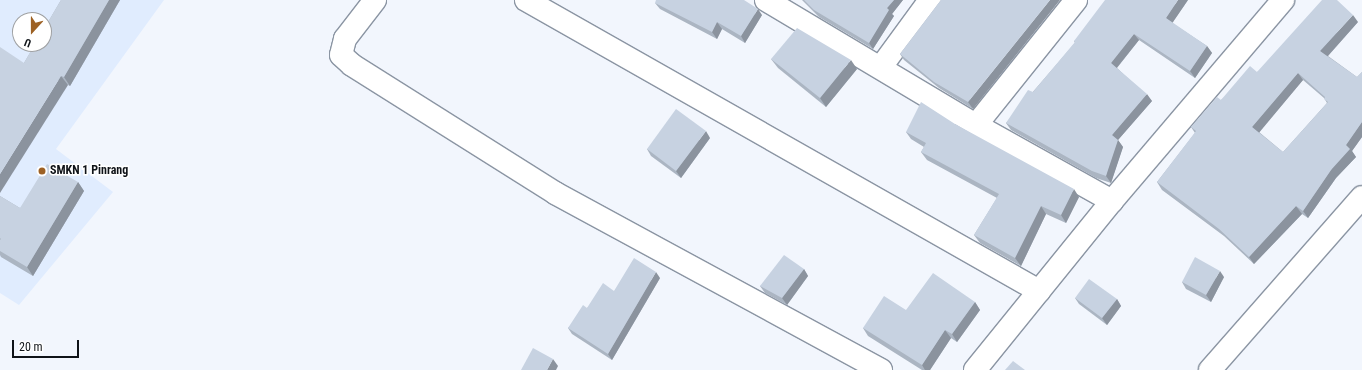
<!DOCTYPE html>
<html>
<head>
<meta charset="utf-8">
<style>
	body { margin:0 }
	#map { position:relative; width:1362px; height:370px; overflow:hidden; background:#f2f6fd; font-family:"Roboto Condensed",sans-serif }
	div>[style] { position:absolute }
	.built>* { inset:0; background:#e0ecfe }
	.roads { filter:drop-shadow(1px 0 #8b95a3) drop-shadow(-1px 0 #8b95a3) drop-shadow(0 1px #8b95a3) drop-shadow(0 -1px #8b95a3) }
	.minor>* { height:22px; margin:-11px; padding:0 11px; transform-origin:11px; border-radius:11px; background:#fff }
	.wall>* { inset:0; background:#abb5c2 }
	.shaded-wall>* { inset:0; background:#8b939e }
	.building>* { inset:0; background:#c7d2e1 }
	.dots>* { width:11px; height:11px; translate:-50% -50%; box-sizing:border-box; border:2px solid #fff; border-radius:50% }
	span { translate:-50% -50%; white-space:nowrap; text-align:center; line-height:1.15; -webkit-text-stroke:3px #fff; paint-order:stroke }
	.poi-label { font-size:12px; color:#0f1318; font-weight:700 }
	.left { translate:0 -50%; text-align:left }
	.north { position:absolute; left:12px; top:12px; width:40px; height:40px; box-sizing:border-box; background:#fff; border:1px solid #9fa1a3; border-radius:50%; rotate:201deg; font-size:11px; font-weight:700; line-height:16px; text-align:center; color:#0f1318 }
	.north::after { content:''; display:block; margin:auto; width:14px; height:18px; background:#9d6124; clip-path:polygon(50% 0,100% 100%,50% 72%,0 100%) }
	.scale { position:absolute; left:12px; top:340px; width:67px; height:18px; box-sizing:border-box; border:2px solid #0f1318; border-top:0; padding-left:5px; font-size:12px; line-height:14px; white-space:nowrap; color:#0f1318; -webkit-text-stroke:3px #fff; paint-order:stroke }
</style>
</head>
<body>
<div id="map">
	<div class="built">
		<i style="clip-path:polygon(evenodd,0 0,164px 0,56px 149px,113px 192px,19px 305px,0 293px,0 0,20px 20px,44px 20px,44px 44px,20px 44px,20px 20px)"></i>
	</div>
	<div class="roads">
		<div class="minor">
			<i style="left:375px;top:0;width:49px;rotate:127.6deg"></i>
			<i style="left:345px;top:39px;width:16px;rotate:104deg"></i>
			<i style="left:341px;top:55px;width:15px;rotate:42deg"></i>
			<i style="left:352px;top:65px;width:240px;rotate:32.2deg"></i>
			<i style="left:555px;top:193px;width:371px;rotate:28.5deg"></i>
			<i style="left:526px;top:0;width:590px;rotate:29.56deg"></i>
			<i style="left:766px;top:0;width:244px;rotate:30.8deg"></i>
			<i style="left:976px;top:125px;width:156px;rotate:29.2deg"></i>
			<i style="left:881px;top:67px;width:83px;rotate:-53.8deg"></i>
			<i style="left:976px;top:125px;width:160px;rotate:-51.3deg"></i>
			<i style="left:975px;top:370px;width:218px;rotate:-51deg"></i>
			<i style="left:1112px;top:201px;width:264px;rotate:-49.6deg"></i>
			<i style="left:1210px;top:370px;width:230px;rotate:-48.7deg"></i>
		</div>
	</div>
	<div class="wall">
		<i style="clip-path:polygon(61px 0,120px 0,70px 86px,24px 63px)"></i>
		<i style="clip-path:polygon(802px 0,903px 0,892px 14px,894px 16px,873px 49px,819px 17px)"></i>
		<i style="clip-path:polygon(941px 0,973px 109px,939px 88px,904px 60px,900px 54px)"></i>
		<i style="clip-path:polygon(1188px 0,1172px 23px,1207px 46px,1212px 53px,1195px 78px,1139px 40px,1117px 68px,1152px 101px,1118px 140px,1123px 147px,1111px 183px,1096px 178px,1011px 130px,1006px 123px,1075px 43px,1074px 41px)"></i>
		<i style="clip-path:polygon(655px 3px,762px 15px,745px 43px,722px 29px,717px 39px,660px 9px)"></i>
		<i style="clip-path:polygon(evenodd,1358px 22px,1328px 56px,1357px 77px,1362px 72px,1362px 137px,1352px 151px,1356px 157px,1336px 178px,1308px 218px,1302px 214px,1254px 264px,1224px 236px,1162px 190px,1157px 182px,1195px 133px,1191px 127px,1221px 100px,1257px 72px,1358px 22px,1303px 80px,1324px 98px,1327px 103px,1283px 152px,1259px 132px,1303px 80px)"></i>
		<i style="clip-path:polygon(771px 59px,857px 69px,826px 107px,778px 68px)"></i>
		<i style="clip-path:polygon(955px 124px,1079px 197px,1066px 223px,1046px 214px,1021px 266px,980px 243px,974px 235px,997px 198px,927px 160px,921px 152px,924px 147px,911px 139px,906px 132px)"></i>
		<i style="clip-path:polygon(710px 138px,681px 178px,651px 156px,647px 149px)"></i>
		<i style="clip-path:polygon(78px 182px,84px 191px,33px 276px,1px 257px,0 255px,0 196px,20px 208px)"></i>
		<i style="clip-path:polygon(804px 269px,808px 276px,787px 305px,765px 293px,760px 286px)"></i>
		<i style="clip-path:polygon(1224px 277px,1211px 302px,1186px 289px,1182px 282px)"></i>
		<i style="clip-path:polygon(660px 278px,612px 360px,572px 334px,568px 328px,587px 308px,614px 291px)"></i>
		<i style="clip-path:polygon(1075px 298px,1117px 299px,1121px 306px,1107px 325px,1079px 304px)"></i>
		<i style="clip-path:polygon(975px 302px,980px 310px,957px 342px,951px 338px,930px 370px,922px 370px,868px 336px,863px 328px,906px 310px)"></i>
	</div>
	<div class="shaded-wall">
		<i style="clip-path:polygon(109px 0,120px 0,70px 86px,64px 77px)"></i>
		<i style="clip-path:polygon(894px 0,903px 0,892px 14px,894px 16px,873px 49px,869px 43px,887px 8px)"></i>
		<i style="clip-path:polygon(1050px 0,1060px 0,973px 109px,968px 102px)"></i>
		<i style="clip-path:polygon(1178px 0,1188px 0,1171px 25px,1166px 18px)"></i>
		<i style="clip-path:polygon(758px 9px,762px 15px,745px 43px,741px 36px)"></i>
		<i style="clip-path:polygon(1353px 15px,1358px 22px,1326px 58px,1320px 51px)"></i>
		<i style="clip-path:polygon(717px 22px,722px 29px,717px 39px,712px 32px)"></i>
		<i style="clip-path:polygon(1134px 34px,1139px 40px,1115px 70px,1111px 63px)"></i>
		<i style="clip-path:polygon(1207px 46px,1212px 53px,1195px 78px,1190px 71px)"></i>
		<i style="clip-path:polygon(851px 60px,857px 69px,826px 107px,820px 98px)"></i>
		<i style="clip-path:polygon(1298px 73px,1303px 80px,1258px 134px,1252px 127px)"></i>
		<i style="clip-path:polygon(61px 76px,68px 85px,0 193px,0 174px)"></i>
		<i style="clip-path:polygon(1147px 94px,1152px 101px,1118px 140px,1123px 147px,1111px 183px,1106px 176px,1112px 135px)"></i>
		<i style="clip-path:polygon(1362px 122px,1362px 137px,1352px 151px,1356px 157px,1336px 178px,1308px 218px,1303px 211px,1331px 170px,1346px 145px)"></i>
		<i style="clip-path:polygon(706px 131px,710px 138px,681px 178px,676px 171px)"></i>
		<i style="clip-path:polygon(78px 182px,84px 191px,33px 276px,27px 267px)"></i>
		<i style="clip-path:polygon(1074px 189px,1079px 197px,1066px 223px,1061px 215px)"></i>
		<i style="clip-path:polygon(1041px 206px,1046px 214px,1021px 266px,1015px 258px)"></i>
		<i style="clip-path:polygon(1296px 206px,1302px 214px,1254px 264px,1249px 257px)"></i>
		<i style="clip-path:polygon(804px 269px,808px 276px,787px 305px,782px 298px)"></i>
		<i style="clip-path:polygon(1220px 271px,1224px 277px,1211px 302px,1206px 295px)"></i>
		<i style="clip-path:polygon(656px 272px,660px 278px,612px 360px,608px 354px)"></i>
		<i style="clip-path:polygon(1117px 299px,1121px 306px,1107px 325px,1102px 318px)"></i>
		<i style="clip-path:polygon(975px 302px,980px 310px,957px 342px,952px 334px)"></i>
		<i style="clip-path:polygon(945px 330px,951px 338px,930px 370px,925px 370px,922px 365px)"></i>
		<i style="clip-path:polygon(553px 359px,558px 366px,556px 370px,547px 370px)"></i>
	</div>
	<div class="building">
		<i style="clip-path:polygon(61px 0,109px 0,64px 77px,61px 76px,0 174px,0 47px,24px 63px,35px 44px,44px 44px,44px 29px)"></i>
		<i style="clip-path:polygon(656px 0,744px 0,758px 9px,741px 36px,717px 22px,712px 32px,655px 3px)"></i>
		<i style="clip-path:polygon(804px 0,894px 0,887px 8px,889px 10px,869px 43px,814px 10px)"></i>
		<i style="clip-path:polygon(941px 0,1050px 0,968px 102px,934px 82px,900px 54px)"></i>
		<i style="clip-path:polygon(1105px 0,1178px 0,1166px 18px,1207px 46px,1190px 71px,1134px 34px,1111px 63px,1147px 94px,1112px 135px,1118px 140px,1106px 176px,1092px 171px,1006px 123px,1028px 90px,1033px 92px,1075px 42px,1074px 41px)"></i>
		<i style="clip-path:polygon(evenodd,1322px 0,1337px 0,1353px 15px,1320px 51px,1357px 77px,1362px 72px,1362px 122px,1346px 145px,1350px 149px,1331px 170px,1303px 211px,1296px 206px,1249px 257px,1219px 229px,1157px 182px,1196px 131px,1191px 127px,1217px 97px,1221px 100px,1250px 66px,1257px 72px,1322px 0,1298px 73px,1325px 97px,1324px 99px,1328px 102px,1283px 152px,1252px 127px,1298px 73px)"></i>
		<i style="clip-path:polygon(797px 28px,851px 60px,820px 98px,771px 59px)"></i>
		<i style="clip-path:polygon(921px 102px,955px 124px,1074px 189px,1061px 215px,1041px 206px,1015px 258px,974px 235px,999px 194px,921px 152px,926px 143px,906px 132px)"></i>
		<i style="clip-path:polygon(676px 109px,706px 131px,676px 171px,647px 149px)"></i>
		<i style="clip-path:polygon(47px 164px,78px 182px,27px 267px,0 251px,0 240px,1px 239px,0 238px,0 196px,20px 208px)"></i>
		<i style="clip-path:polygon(784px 255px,804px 269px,782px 298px,760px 286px)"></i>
		<i style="clip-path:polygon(1195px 257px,1220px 271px,1206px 295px,1182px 282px)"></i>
		<i style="clip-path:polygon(634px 258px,656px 272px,608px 354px,568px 328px,583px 305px,587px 308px,603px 283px,614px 291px)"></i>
		<i style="clip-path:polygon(933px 273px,975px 302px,952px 334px,945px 330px,922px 365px,863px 328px,884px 296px,906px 310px)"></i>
		<i style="clip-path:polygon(1089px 279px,1117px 299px,1102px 318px,1075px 298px)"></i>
		<i style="clip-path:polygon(533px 348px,553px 359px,547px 370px,521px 370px)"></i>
		<i style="clip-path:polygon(1013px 361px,1025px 370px,1005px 370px)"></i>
	</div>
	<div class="dots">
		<i style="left:42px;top:171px;background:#9d6124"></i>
	</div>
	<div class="poi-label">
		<span class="left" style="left:50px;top:171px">SMKN 1 Pinrang</span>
	</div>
	<div class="north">U</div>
	<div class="scale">20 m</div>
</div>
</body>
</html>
